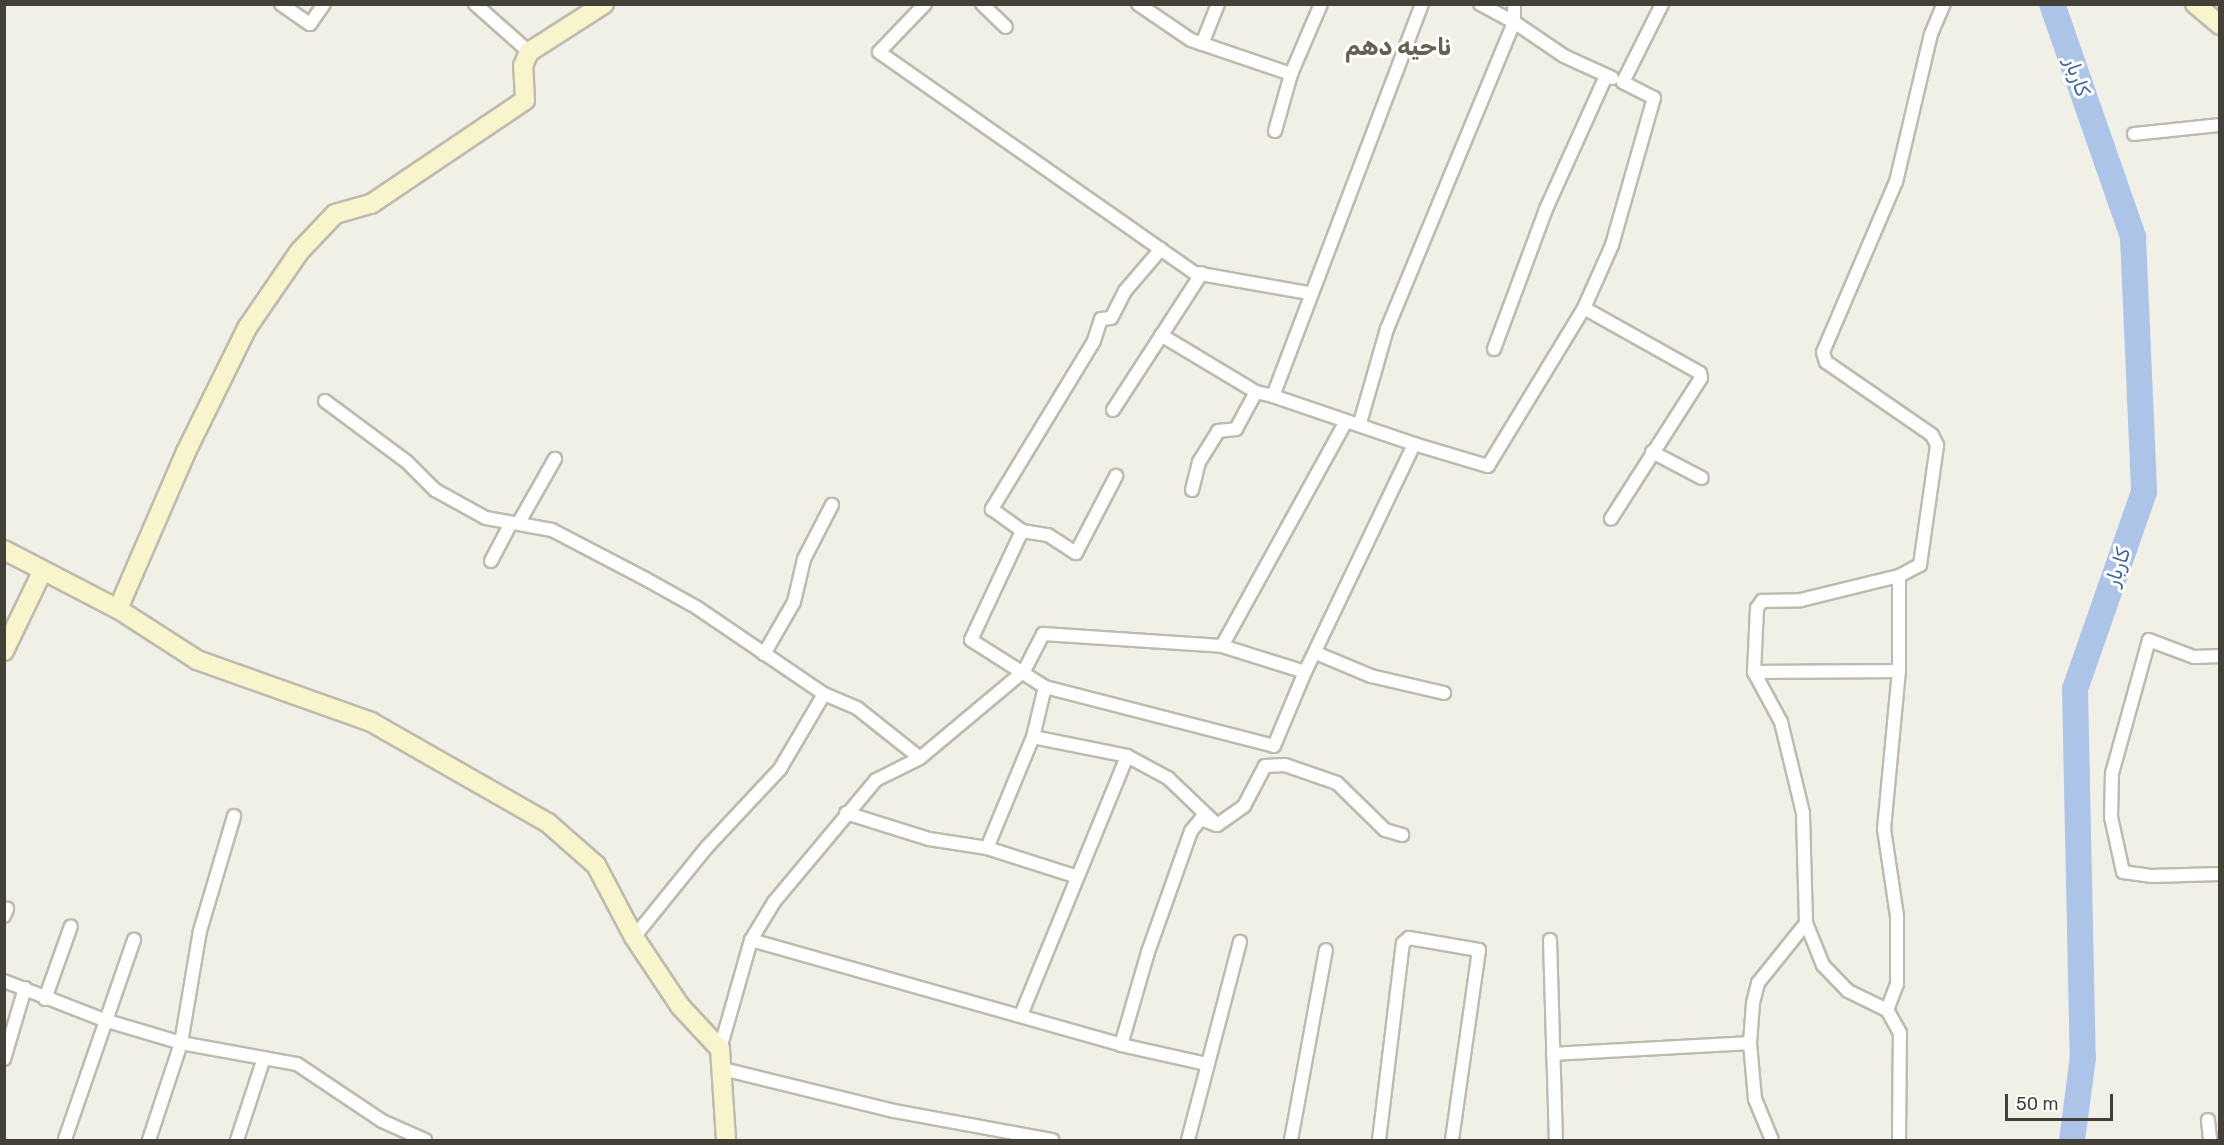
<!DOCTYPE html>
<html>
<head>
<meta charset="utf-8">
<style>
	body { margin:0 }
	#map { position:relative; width:2224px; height:1145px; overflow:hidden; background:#f1f0e7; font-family:Rubik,"Noto Sans Arabic",sans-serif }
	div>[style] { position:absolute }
	.river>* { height:26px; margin:-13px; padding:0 13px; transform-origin:13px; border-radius:13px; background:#abc4e7 }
	.roads { filter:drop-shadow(2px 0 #bebbae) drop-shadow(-2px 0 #bebbae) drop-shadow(0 2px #bebbae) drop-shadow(0 -2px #bebbae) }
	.street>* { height:12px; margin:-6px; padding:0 6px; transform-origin:6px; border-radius:6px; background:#fff }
	.secondary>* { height:18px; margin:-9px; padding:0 9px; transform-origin:9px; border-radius:9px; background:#f8f4cb }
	span { translate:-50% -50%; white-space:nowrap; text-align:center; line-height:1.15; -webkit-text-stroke:6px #fff; paint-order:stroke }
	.water-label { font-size:20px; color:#3e67a2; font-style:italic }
	.district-label { font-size:24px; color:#656050; font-weight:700 }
	.frame { position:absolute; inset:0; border:6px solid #434137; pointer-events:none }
	.scale { position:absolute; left:2005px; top:1094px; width:108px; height:27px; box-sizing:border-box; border:3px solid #434137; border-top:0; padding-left:8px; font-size:18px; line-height:21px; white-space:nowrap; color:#434137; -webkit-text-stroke:4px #fff; paint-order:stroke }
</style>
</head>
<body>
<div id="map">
	<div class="river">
		<i style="left:2052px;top:4px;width:247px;rotate:70.8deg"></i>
		<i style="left:2133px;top:237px;width:255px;rotate:87.5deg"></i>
		<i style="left:2144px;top:492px;width:209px;rotate:109.3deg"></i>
		<i style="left:2075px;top:689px;width:368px;rotate:88.8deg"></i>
		<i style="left:2083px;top:1057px;width:84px;rotate:97.5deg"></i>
	</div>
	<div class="roads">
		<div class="street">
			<i style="left:281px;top:4px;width:35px;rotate:35deg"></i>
			<i style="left:310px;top:24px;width:24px;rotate:-55deg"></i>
			<i style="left:475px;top:4px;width:72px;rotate:41.6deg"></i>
			<i style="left:925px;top:4px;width:66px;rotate:133.8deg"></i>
			<i style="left:879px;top:52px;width:386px;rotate:35deg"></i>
			<i style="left:1195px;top:273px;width:116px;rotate:10deg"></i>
			<i style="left:982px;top:4px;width:33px;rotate:44deg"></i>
			<i style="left:1138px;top:4px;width:64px;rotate:34.2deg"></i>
			<i style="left:1191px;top:40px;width:106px;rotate:18.8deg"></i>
			<i style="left:1480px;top:4px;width:38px;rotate:28deg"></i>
			<i style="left:1514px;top:22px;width:60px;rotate:34.2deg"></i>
			<i style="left:1564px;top:56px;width:53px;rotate:24.6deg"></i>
			<i style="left:1202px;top:44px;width:43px;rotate:-68.2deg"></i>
			<i style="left:1275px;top:131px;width:59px;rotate:-74.3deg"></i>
			<i style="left:1291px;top:74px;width:76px;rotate:-66.8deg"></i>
			<i style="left:2134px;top:134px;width:86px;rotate:-6deg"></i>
			<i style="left:1161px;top:249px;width:55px;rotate:130.6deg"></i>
			<i style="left:1125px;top:291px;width:30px;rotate:117deg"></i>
			<i style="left:1111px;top:318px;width:10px;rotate:174deg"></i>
			<i style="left:1101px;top:319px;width:23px;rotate:108deg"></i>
			<i style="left:1094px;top:341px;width:197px;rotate:121.3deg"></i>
			<i style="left:992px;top:509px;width:37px;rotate:36deg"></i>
			<i style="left:1022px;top:531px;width:120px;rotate:115.1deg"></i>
			<i style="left:971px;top:640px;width:88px;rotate:32.4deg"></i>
			<i style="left:1045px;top:687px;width:236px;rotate:14.4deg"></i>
			<i style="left:1274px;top:746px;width:80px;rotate:-67.3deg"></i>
			<i style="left:1584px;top:308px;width:133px;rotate:29.3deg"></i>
			<i style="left:1700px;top:373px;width:5px;rotate:79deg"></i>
			<i style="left:1701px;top:378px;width:167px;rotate:122.6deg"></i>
			<i style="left:1161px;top:335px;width:111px;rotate:31deg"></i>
			<i style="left:1494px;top:349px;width:149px;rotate:-69.6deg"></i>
			<i style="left:1546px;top:209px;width:146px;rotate:-65.7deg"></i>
			<i style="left:325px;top:401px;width:102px;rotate:36.6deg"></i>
			<i style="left:407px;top:462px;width:40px;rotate:45deg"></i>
			<i style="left:435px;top:490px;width:58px;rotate:28.8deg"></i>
			<i style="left:486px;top:518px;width:67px;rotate:10.3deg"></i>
			<i style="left:552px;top:530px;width:104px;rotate:27.6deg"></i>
			<i style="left:644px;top:578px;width:60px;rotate:29.1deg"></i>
			<i style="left:696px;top:607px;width:155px;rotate:34.2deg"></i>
			<i style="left:1113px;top:410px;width:163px;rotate:-57deg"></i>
			<i style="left:1360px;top:423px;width:98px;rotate:-74deg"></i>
			<i style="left:1387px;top:329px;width:332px;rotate:-67.5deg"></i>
			<i style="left:1514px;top:22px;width:18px;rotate:-90deg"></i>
			<i style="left:1414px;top:444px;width:77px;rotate:16.6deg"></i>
			<i style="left:1488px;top:466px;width:185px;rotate:-58.7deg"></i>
			<i style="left:1584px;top:308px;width:69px;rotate:-66deg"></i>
			<i style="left:1612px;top:245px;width:153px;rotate:-74.1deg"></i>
			<i style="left:1654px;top:98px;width:35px;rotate:-153deg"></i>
			<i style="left:1623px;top:82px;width:87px;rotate:-63.4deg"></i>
			<i style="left:1652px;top:452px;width:56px;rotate:27.5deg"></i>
			<i style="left:1192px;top:490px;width:29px;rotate:-76deg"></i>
			<i style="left:1199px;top:462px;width:36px;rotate:-58deg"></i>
			<i style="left:1218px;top:431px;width:18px;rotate:-6deg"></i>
			<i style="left:1236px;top:429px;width:42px;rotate:-61.6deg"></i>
			<i style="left:1256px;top:392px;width:17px;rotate:13deg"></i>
			<i style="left:518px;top:524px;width:75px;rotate:-60.4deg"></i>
			<i style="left:1022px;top:531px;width:26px;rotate:9deg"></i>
			<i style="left:1048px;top:535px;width:33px;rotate:33deg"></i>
			<i style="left:1076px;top:553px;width:87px;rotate:-62.5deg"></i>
			<i style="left:491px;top:561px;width:43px;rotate:-62.2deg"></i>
			<i style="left:1222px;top:646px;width:255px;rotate:-61.1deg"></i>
			<i style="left:1316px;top:653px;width:60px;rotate:22.7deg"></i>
			<i style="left:1371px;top:676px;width:75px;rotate:13.1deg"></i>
			<i style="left:764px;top:654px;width:60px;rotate:-60deg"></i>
			<i style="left:794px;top:602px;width:44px;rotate:-76.9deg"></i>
			<i style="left:804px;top:559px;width:61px;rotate:-62.6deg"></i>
			<i style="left:2220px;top:656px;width:26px;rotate:178deg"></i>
			<i style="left:2194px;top:657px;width:48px;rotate:-159.3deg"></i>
			<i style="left:2149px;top:640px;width:138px;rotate:105.5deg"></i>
			<i style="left:2112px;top:773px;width:44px;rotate:91.3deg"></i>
			<i style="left:2111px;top:817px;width:56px;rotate:77.7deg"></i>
			<i style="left:2123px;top:872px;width:28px;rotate:8deg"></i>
			<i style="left:2151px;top:876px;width:69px;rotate:-1.7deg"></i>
			<i style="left:1754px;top:672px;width:145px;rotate:-0.4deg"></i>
			<i style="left:1033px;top:737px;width:96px;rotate:11.4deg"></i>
			<i style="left:1127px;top:756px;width:47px;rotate:28.2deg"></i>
			<i style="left:1168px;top:778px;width:62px;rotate:43.7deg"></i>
			<i style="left:846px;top:813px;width:87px;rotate:17.4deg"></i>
			<i style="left:929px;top:839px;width:59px;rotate:8.8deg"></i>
			<i style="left:987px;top:848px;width:92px;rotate:17.7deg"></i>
			<i style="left:987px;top:848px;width:120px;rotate:-67.5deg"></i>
			<i style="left:1033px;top:737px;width:51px;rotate:-76.5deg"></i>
			<i style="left:4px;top:916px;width:8px;rotate:-67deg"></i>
			<i style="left:634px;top:937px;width:116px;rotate:-51deg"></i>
			<i style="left:707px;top:847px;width:107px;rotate:-46.9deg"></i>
			<i style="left:780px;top:769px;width:87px;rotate:-59.6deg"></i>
			<i style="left:824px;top:694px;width:36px;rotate:23deg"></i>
			<i style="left:857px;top:708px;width:80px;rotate:38.4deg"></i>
			<i style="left:751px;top:940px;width:385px;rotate:15.8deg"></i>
			<i style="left:1121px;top:1045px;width:88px;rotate:12.5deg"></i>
			<i style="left:1550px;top:940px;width:200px;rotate:88.3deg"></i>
			<i style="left:4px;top:981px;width:107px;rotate:21.3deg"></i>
			<i style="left:104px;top:1020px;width:80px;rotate:16.6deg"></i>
			<i style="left:181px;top:1043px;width:118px;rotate:10.3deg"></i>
			<i style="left:297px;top:1064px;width:102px;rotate:33.8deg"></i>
			<i style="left:382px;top:1121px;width:47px;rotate:23.8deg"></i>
			<i style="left:45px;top:999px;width:77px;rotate:-70.4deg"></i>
			<i style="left:1887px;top:1010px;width:43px;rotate:-154deg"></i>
			<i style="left:1848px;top:991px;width:36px;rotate:-134deg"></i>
			<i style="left:1823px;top:965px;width:45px;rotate:-112deg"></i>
			<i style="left:1806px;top:923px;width:110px;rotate:-91.6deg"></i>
			<i style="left:1803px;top:813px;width:94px;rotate:-103.6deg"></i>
			<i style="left:1781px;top:722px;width:57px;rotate:-118.4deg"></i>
			<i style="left:1754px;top:672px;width:64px;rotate:-87.3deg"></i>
			<i style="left:1757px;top:608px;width:9px;rotate:-54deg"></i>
			<i style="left:1762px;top:601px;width:39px;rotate:-1deg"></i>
			<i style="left:1801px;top:600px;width:101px;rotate:-13.8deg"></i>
			<i style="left:1021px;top:1015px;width:280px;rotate:-67.7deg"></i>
			<i style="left:1121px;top:1045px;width:97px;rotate:-73.8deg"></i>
			<i style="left:1148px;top:952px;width:128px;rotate:-70.4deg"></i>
			<i style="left:1191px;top:831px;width:16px;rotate:-50deg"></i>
			<i style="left:1201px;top:819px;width:17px;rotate:21deg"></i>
			<i style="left:1217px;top:825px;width:33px;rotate:-35deg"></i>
			<i style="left:1244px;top:806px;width:45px;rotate:-62.3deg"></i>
			<i style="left:1265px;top:766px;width:20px;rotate:-3deg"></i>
			<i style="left:1285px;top:765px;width:55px;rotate:19.1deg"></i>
			<i style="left:1337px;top:783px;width:67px;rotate:44.4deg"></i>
			<i style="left:1385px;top:830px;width:18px;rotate:16deg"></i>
			<i style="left:720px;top:1049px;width:113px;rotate:-74.1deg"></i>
			<i style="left:751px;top:940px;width:44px;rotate:-58.8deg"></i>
			<i style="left:774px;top:902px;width:159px;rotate:-50.1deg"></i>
			<i style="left:876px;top:780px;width:49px;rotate:-26.6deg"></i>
			<i style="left:920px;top:758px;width:136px;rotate:-39.9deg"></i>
			<i style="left:1024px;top:671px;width:42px;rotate:-62.8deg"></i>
			<i style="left:1043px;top:634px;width:179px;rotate:3.8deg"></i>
			<i style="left:1222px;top:646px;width:87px;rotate:17.4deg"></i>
			<i style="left:1305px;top:672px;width:253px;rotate:-64.4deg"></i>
			<i style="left:1414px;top:444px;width:149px;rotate:-161.2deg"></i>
			<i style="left:1273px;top:396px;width:419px;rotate:-69.2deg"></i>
			<i style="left:1553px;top:1054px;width:197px;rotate:-3.2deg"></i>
			<i style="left:4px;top:1059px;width:74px;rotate:-73.5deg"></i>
			<i style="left:719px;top:1068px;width:180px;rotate:13.8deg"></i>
			<i style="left:894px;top:1111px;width:161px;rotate:10.4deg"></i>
			<i style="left:2208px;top:1120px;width:20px;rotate:84deg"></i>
			<i style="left:65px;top:1139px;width:211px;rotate:-70.9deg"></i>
			<i style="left:149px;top:1140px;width:102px;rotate:-71.7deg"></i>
			<i style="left:181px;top:1043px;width:114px;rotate:-80.4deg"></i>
			<i style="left:200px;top:931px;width:120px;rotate:-73.5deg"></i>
			<i style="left:237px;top:1140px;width:86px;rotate:-71.8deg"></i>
			<i style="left:1188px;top:1140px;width:205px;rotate:-75.3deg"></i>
			<i style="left:1291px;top:1140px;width:193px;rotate:-79.6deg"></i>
			<i style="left:1379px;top:1140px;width:198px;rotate:-83.1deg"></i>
			<i style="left:1403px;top:943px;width:8px;rotate:-40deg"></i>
			<i style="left:1409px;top:938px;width:71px;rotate:9.7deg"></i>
			<i style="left:1479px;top:950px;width:192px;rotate:98.1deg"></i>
			<i style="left:1772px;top:1140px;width:44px;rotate:-112.5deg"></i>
			<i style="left:1755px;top:1099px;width:56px;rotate:-95.1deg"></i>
			<i style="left:1750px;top:1043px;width:40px;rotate:-85.7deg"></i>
			<i style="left:1753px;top:1003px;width:21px;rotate:-76deg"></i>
			<i style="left:1758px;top:983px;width:77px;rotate:-51.3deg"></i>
			<i style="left:1899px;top:1140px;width:107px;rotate:-89.5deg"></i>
			<i style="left:1900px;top:1033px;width:26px;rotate:-119deg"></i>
			<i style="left:1887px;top:1010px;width:28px;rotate:-69deg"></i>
			<i style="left:1897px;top:984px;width:68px;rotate:-90deg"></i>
			<i style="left:1897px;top:916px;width:88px;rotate:-98.5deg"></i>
			<i style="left:1884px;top:829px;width:159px;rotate:-84.6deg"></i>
			<i style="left:1899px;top:671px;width:95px;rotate:-90deg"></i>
			<i style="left:1899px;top:576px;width:24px;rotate:-28deg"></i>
			<i style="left:1920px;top:565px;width:121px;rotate:-81.9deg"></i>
			<i style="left:1937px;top:445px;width:11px;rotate:-117deg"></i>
			<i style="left:1932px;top:435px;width:129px;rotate:-145.4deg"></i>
			<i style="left:1826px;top:362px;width:10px;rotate:-107deg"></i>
			<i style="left:1823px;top:352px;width:185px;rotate:-66.8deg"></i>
			<i style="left:1896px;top:182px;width:152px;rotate:-76.7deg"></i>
			<i style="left:1931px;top:34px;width:33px;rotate:-67deg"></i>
		</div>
		<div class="secondary">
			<i style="left:2195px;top:4px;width:33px;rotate:40deg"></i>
			<i style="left:4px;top:550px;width:128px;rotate:27.4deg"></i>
			<i style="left:118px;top:609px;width:94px;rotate:32.8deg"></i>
			<i style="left:197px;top:660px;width:185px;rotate:19.6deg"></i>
			<i style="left:371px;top:722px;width:204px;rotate:29.7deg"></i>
			<i style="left:548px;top:823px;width:64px;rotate:41.2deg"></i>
			<i style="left:596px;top:865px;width:81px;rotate:62.2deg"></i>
			<i style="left:634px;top:937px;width:83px;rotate:56.3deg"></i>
			<i style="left:680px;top:1006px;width:59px;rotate:47.1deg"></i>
			<i style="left:720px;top:1049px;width:91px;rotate:86.2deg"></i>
			<i style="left:118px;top:609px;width:171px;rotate:-66.6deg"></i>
			<i style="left:186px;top:452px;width:138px;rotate:-63.8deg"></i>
			<i style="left:247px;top:328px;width:92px;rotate:-55.6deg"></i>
			<i style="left:299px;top:252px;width:52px;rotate:-46.5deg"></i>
			<i style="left:335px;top:214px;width:37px;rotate:-16deg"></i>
			<i style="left:371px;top:204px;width:186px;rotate:-34deg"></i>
			<i style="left:525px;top:100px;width:34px;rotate:-93deg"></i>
			<i style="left:523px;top:66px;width:15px;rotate:-67deg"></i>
			<i style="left:529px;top:52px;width:89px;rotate:-32.6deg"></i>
			<i style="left:4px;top:651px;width:88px;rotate:-64.3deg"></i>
		</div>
	</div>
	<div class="water-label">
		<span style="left:2077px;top:77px;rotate:71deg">کاربار</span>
		<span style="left:2118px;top:567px;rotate:-71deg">کاربار</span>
	</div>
	<div class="district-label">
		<span style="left:1398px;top:48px">ناحیه دهم</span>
	</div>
	<div class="frame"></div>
	<div class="scale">50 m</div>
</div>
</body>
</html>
